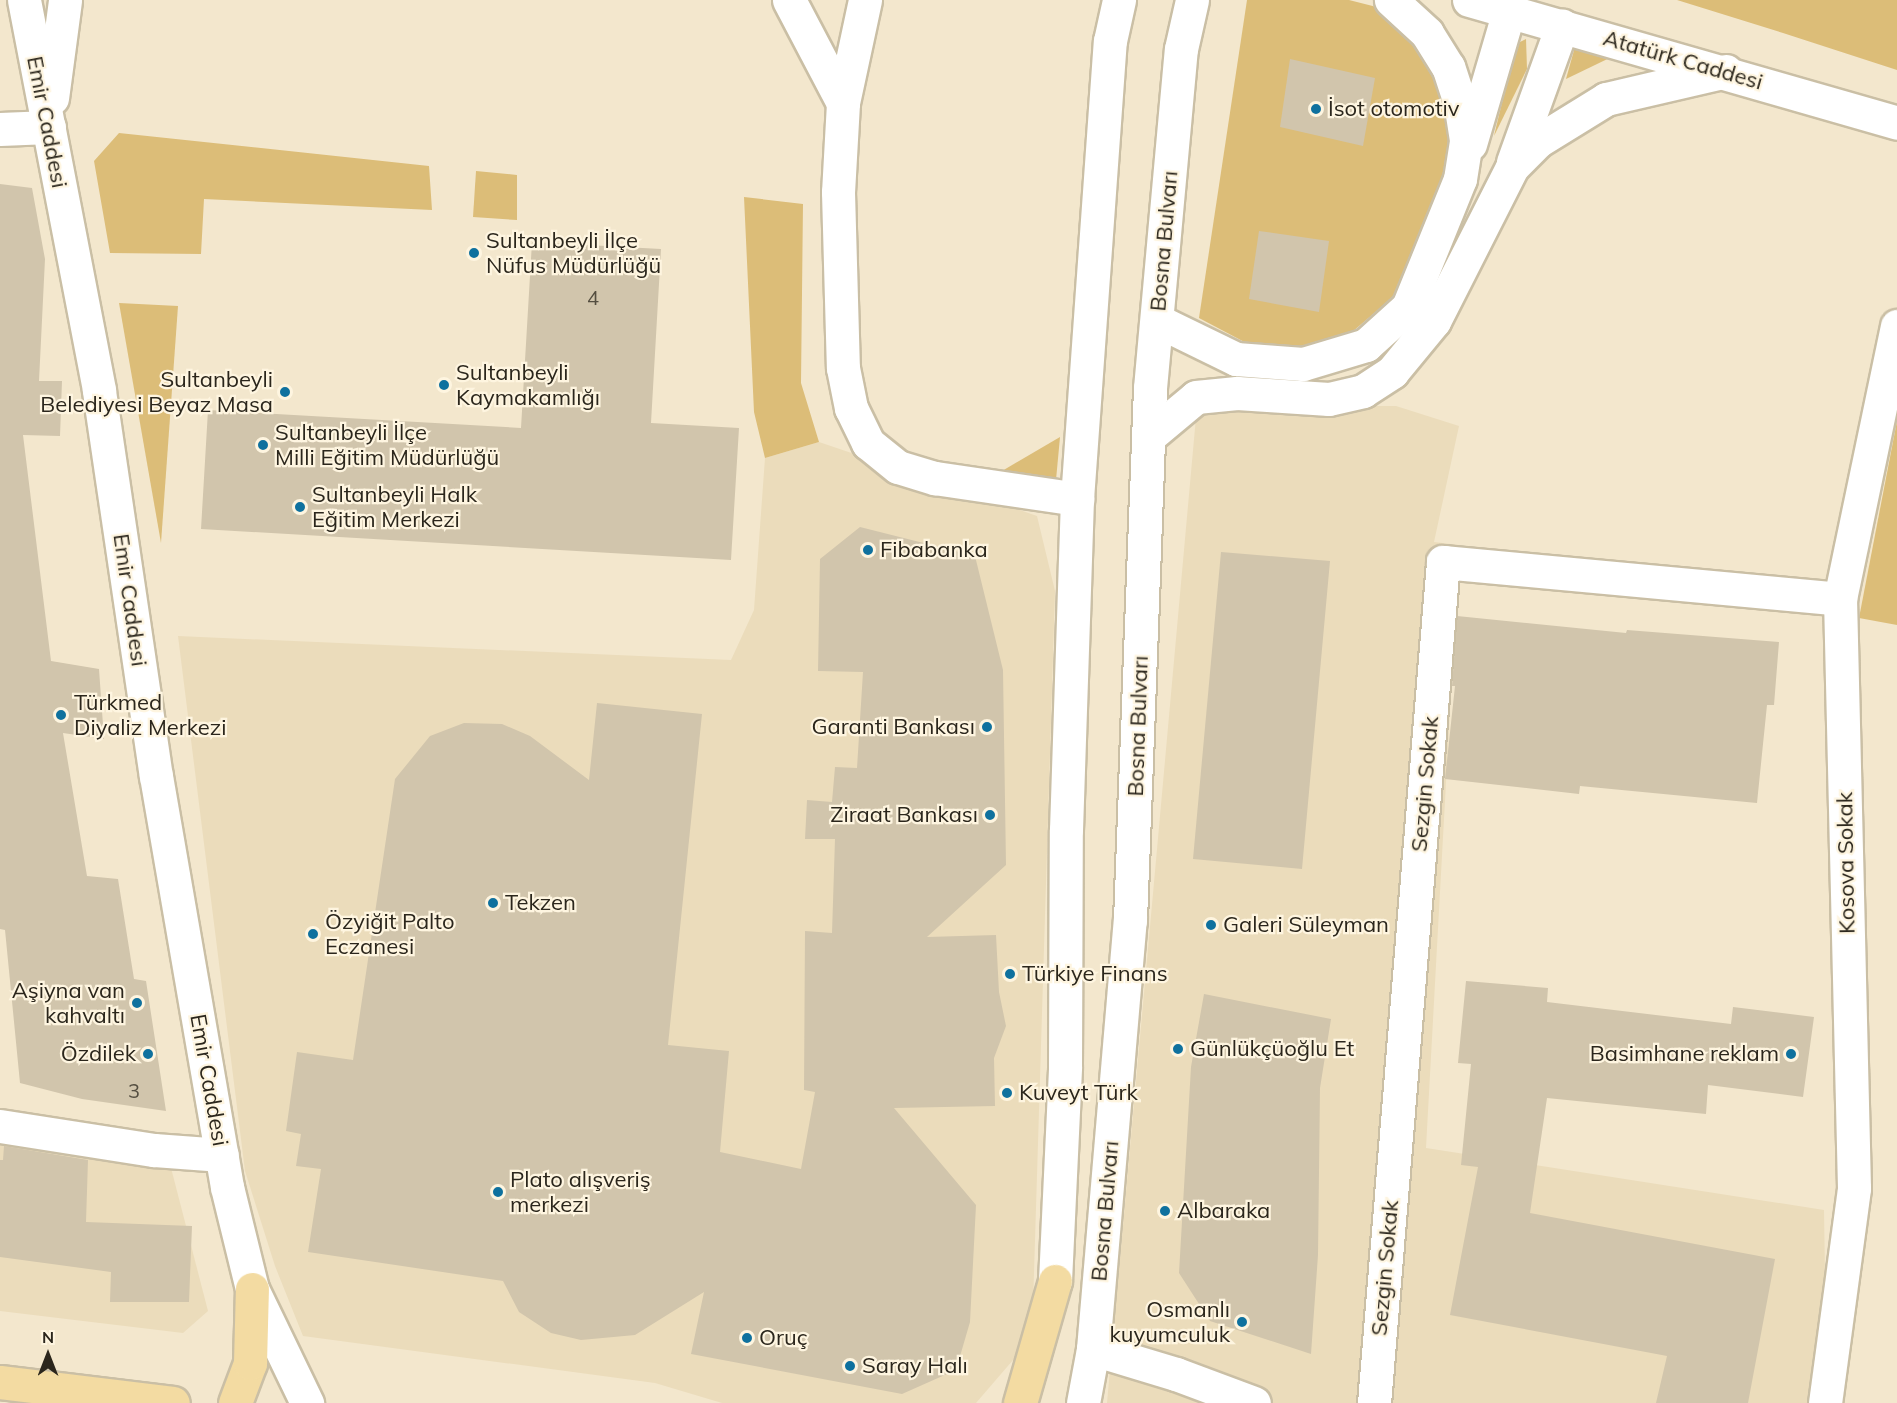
<!DOCTYPE html>
<html>
<head>
<meta charset="utf-8">
<style>
	body { margin:0 }
	#map { position:relative; width:1897px; height:1403px; overflow:hidden; background:#f3e7cd; font-family:Mulish,sans-serif }
	div>[style] { position:absolute }
	.built>* { inset:0; background:#ebdcbb }
	.green>* { inset:0; background:#dcbd78 }
	.building>* { inset:0; background:#d1c5ac }
	.roads { filter:drop-shadow(2px 0 #cabfa5) drop-shadow(-2px 0 #cabfa5) drop-shadow(0 2px #cabfa5) drop-shadow(0 -2px #cabfa5) }
	.minor>* { height:33px; margin:-16.5px; padding:0 16.5px; transform-origin:16.5px; border-radius:16.5px; background:#fff }
	.tertiary>* { height:33px; margin:-16.5px; padding:0 16.5px; transform-origin:16.5px; border-radius:16.5px; background:#fff }
	.secondary>* { height:33px; margin:-16.5px; padding:0 16.5px; transform-origin:16.5px; border-radius:16.5px; background:#fff }
	.primary>* { height:33px; margin:-16.5px; padding:0 16.5px; transform-origin:16.5px; border-radius:16.5px; background:#f3dba2 }
	.dots>* { width:16px; height:16px; translate:-50% -50%; box-sizing:border-box; border:3px solid #fef5e0; border-radius:50% }
	span { translate:-50% -50%; white-space:nowrap; text-align:center; line-height:1.15; -webkit-text-stroke:4.5px #fef5e0; paint-order:stroke }
	.number-label { font-size:20px; color:#544e40 }
	.number-label span { -webkit-text-stroke-width:0 }
	.street-label { font-size:22px; color:#2b261c }
	.poi-label { font-size:22px; color:#2b261c }
	.left { translate:0 -50%; text-align:left }
	.right { translate:-100% -50%; text-align:right }
	.north { position:absolute; left:18px; top:1325px; width:60px; height:60px; -webkit-text-stroke:4px #fef5e0; paint-order:stroke; rotate:0deg; font-size:16px; font-weight:700; line-height:24px; text-align:center; color:#2b261c }
	.north::after { content:''; display:block; margin:auto; width:21px; height:27px; background:#2b261c; clip-path:polygon(50% 0,100% 100%,50% 72%,0 100%) }
</style>
</head>
<body>
<div id="map">
	<div class="built">
		<i style="clip-path:polygon(1197px 406px,1396px 406px,1459px 426px,1434px 542px,1459px 545px,1426px 1148px,1824px 1210px,1827px 1403px,1107px 1403px)"></i>
		<i style="clip-path:polygon(819px 442px,1037px 516px,1055px 591px,1032px 1338px,976px 1403px,722px 1403px,655px 1383px,303px 1336px,275px 1266px,245px 1171px,178px 636px,731px 660px,754px 610px,765px 458px)"></i>
		<i style="clip-path:polygon(0 1140px,170px 1164px,208px 1311px,183px 1333px,0 1311px)"></i>
	</div>
	<div class="green">
		<i style="clip-path:polygon(1247px 0,1349px 0,1408px 15px,1452px 76px,1456px 154px,1398px 293px,1352px 332px,1288px 350px,1252px 346px,1199px 318px)"></i>
		<i style="clip-path:polygon(1677px 0,1897px 0,1897px 70px,1783px 33px)"></i>
		<i style="clip-path:polygon(1578px 36px,1624px 51px,1566px 79px)"></i>
		<i style="clip-path:polygon(1526px 39px,1527px 69px,1494px 136px,1516px 44px)"></i>
		<i style="clip-path:polygon(119px 133px,429px 166px,432px 210px,204px 199px,201px 254px,110px 253px,94px 161px)"></i>
		<i style="clip-path:polygon(476px 171px,517px 175px,517px 220px,473px 217px)"></i>
		<i style="clip-path:polygon(744px 197px,803px 204px,801px 383px,819px 442px,765px 458px,754px 412px)"></i>
		<i style="clip-path:polygon(119px 303px,178px 306px,161px 543px)"></i>
		<i style="clip-path:polygon(1897px 421px,1897px 625px,1859px 618px)"></i>
		<i style="clip-path:polygon(1060px 437px,1054px 501px,1002px 471px)"></i>
	</div>
	<div class="building">
		<i style="clip-path:polygon(1290px 59px,1375px 78px,1363px 146px,1280px 127px)"></i>
		<i style="clip-path:polygon(0 184px,32px 188px,45px 259px,39px 381px,62px 381px,60px 436px,23px 435px,51px 661px,99px 669px,104px 739px,63px 733px,87px 876px,118px 879px,134px 979px,146px 981px,166px 1111px,82px 1099px,20px 1083px,5px 930px,0 929px)"></i>
		<i style="clip-path:polygon(1259px 231px,1329px 241px,1319px 312px,1249px 299px)"></i>
		<i style="clip-path:polygon(532px 242px,661px 249px,651px 423px,739px 428px,731px 560px,201px 529px,208px 410px,521px 428px)"></i>
		<i style="clip-path:polygon(860px 527px,975px 556px,1003px 670px,1006px 865px,927px 937px,996px 935px,999px 992px,1006px 1026px,994px 1058px,995px 1106px,894px 1108px,976px 1205px,970px 1322px,956px 1370px,902px 1394px,691px 1354px,704px 1292px,635px 1335px,581px 1340px,551px 1333px,519px 1312px,503px 1281px,308px 1252px,321px 1169px,296px 1166px,301px 1134px,286px 1131px,297px 1052px,353px 1060px,395px 779px,430px 736px,464px 723px,502px 724px,530px 736px,589px 780px,597px 703px,702px 714px,668px 1045px,729px 1051px,720px 1152px,801px 1169px,815px 1092px,804px 1090px,805px 931px,832px 933px,835px 839px,805px 839px,807px 800px,832px 802px,835px 767px,857px 768px,863px 672px,818px 671px,820px 559px)"></i>
		<i style="clip-path:polygon(1221px 552px,1330px 561px,1302px 869px,1193px 859px)"></i>
		<i style="clip-path:polygon(1457px 616px,1626px 633px,1627px 630px,1779px 642px,1774px 705px,1767px 705px,1757px 803px,1580px 786px,1579px 794px,1445px 779px,1455px 686px,1452px 686px)"></i>
		<i style="clip-path:polygon(1466px 981px,1548px 988px,1547px 1002px,1731px 1024px,1733px 1007px,1814px 1017px,1803px 1097px,1708px 1085px,1706px 1114px,1547px 1098px,1530px 1213px,1775px 1259px,1748px 1403px,1656px 1403px,1667px 1356px,1450px 1315px,1478px 1167px,1461px 1165px,1471px 1064px,1458px 1063px)"></i>
		<i style="clip-path:polygon(1204px 994px,1331px 1019px,1320px 1088px,1318px 1255px,1311px 1354px,1210px 1321px,1179px 1273px,1191px 1067px)"></i>
		<i style="clip-path:polygon(4px 1146px,88px 1160px,86px 1222px,192px 1226px,189px 1302px,110px 1302px,111px 1272px,0 1257px,0 1160px,3px 1160px)"></i>
	</div>
	<div class="roads">
		<div class="minor">
			<i style="left:0;top:129px;width:49px;rotate:-2.3deg"></i>
			<i style="left:0;top:1126px;width:156px;rotate:8.9deg"></i>
			<i style="left:154px;top:1150px;width:68px;rotate:4.2deg"></i>
			<i style="left:1093px;top:1349px;width:87px;rotate:16.8deg"></i>
			<i style="left:1176px;top:1374px;width:83px;rotate:20.4deg"></i>
			<i style="left:1374px;top:1403px;width:844px;rotate:-85.31deg"></i>
			<i style="left:1443px;top:562px;width:399px;rotate:5.3deg"></i>
			<i style="left:1825px;top:1403px;width:217px;rotate:-82.3deg"></i>
			<i style="left:1854px;top:1188px;width:589px;rotate:-91.36deg"></i>
			<i style="left:1840px;top:599px;width:279px;rotate:-78.2deg"></i>
		</div>
		<div class="tertiary">
			<i style="left:24px;top:0;width:398px;rotate:79.1deg"></i>
			<i style="left:99px;top:391px;width:389px;rotate:81.6deg"></i>
			<i style="left:156px;top:776px;width:417px;rotate:80.2deg"></i>
			<i style="left:227px;top:1187px;width:105px;rotate:76.2deg"></i>
			<i style="left:252px;top:1289px;width:127px;rotate:64.2deg"></i>
			<i style="left:1469px;top:0;width:445px;rotate:16deg"></i>
			<i style="left:52px;top:98px;width:99px;rotate:-82.4deg"></i>
		</div>
		<div class="secondary">
			<i style="left:789px;top:0;width:116px;rotate:62.3deg"></i>
			<i style="left:865px;top:0;width:105px;rotate:102.1deg"></i>
			<i style="left:843px;top:103px;width:89px;rotate:93.2deg"></i>
			<i style="left:838px;top:192px;width:176px;rotate:88.4deg"></i>
			<i style="left:843px;top:368px;width:41px;rotate:78.7deg"></i>
			<i style="left:851px;top:408px;width:39px;rotate:64deg"></i>
			<i style="left:868px;top:443px;width:38px;rotate:39deg"></i>
			<i style="left:898px;top:467px;width:39px;rotate:17deg"></i>
			<i style="left:935px;top:478px;width:144px;rotate:8.4deg"></i>
			<i style="left:1470px;top:144px;width:139px;rotate:-73.7deg"></i>
			<i style="left:1513px;top:162px;width:145px;rotate:-70.2deg"></i>
			<i style="left:1158px;top:321px;width:87px;rotate:26deg"></i>
			<i style="left:1236px;top:359px;width:67px;rotate:4.3deg"></i>
			<i style="left:1303px;top:364px;width:66px;rotate:-16.8deg"></i>
			<i style="left:1366px;top:345px;width:57px;rotate:-42.1deg"></i>
			<i style="left:1408px;top:307px;width:138px;rotate:-67.9deg"></i>
			<i style="left:1460px;top:179px;width:39px;rotate:-81deg"></i>
			<i style="left:1466px;top:140px;width:37px;rotate:-99deg"></i>
			<i style="left:1460px;top:103px;width:38px;rotate:-108deg"></i>
			<i style="left:1448px;top:67px;width:40px;rotate:-122deg"></i>
			<i style="left:1427px;top:33px;width:49px;rotate:-137.5deg"></i>
			<i style="left:1148px;top:437px;width:62px;rotate:-39.8deg"></i>
			<i style="left:1196px;top:397px;width:41px;rotate:-5.6deg"></i>
			<i style="left:1237px;top:393px;width:92px;rotate:3.7deg"></i>
			<i style="left:1329px;top:399px;width:35px;rotate:-13deg"></i>
			<i style="left:1363px;top:391px;width:35px;rotate:-33deg"></i>
			<i style="left:1392px;top:372px;width:66px;rotate:-50.5deg"></i>
			<i style="left:1434px;top:321px;width:173px;rotate:-63.1deg"></i>
			<i style="left:1512px;top:167px;width:37px;rotate:-45deg"></i>
			<i style="left:1538px;top:141px;width:80px;rotate:-31.7deg"></i>
			<i style="left:1606px;top:99px;width:123px;rotate:-13.1deg"></i>
			<i style="left:1055px;top:1281px;width:215px;rotate:-87.3deg"></i>
			<i style="left:1065px;top:1066px;width:236px;rotate:-89.8deg"></i>
			<i style="left:1066px;top:830px;width:331px;rotate:-88.1deg"></i>
			<i style="left:1077px;top:499px;width:459px;rotate:-85.9deg"></i>
			<i style="left:1110px;top:41px;width:42px;rotate:-77.6deg"></i>
			<i style="left:1083px;top:1403px;width:55px;rotate:-79.5deg"></i>
			<i style="left:1093px;top:1349px;width:431px;rotate:-85.1deg"></i>
			<i style="left:1130px;top:920px;width:532px;rotate:-87.85deg"></i>
			<i style="left:1150px;top:388px;width:340px;rotate:-84.8deg"></i>
			<i style="left:1181px;top:49px;width:50px;rotate:-77.3deg"></i>
		</div>
		<div class="primary">
			<i style="left:0;top:1382px;width:174px;rotate:6.9deg"></i>
			<i style="left:235px;top:1403px;width:43px;rotate:-69.4deg"></i>
			<i style="left:250px;top:1363px;width:74px;rotate:-88.5deg"></i>
			<i style="left:1020px;top:1403px;width:127px;rotate:-74deg"></i>
		</div>
	</div>
	<div class="dots">
		<i style="left:1316px;top:109px;background:#0f719e"></i>
		<i style="left:474px;top:253px;background:#0f719e"></i>
		<i style="left:444px;top:385px;background:#0f719e"></i>
		<i style="left:285px;top:392px;background:#0f719e"></i>
		<i style="left:263px;top:445px;background:#0f719e"></i>
		<i style="left:300px;top:507px;background:#0f719e"></i>
		<i style="left:868px;top:550px;background:#0f719e"></i>
		<i style="left:61px;top:715px;background:#0f719e"></i>
		<i style="left:987px;top:727px;background:#0f719e"></i>
		<i style="left:990px;top:815px;background:#0f719e"></i>
		<i style="left:493px;top:903px;background:#0f719e"></i>
		<i style="left:1211px;top:925px;background:#0f719e"></i>
		<i style="left:313px;top:934px;background:#0f719e"></i>
		<i style="left:1010px;top:974px;background:#0f719e"></i>
		<i style="left:137px;top:1003px;background:#0f719e"></i>
		<i style="left:1178px;top:1049px;background:#0f719e"></i>
		<i style="left:148px;top:1054px;background:#0f719e"></i>
		<i style="left:1791px;top:1054px;background:#0f719e"></i>
		<i style="left:1007px;top:1093px;background:#0f719e"></i>
		<i style="left:498px;top:1192px;background:#0f719e"></i>
		<i style="left:1165px;top:1211px;background:#0f719e"></i>
		<i style="left:1242px;top:1322px;background:#0f719e"></i>
		<i style="left:747px;top:1338px;background:#0f719e"></i>
		<i style="left:850px;top:1366px;background:#0f719e"></i>
	</div>
	<div class="number-label">
		<span style="left:593px;top:297px">4</span>
		<span style="left:134px;top:1090px">3</span>
	</div>
	<div class="street-label">
		<span style="left:1683px;top:60px;rotate:16deg">Atatürk Caddesi</span>
		<span style="left:47px;top:122px;rotate:79deg">Emir Caddesi</span>
		<span style="left:1164px;top:241px;rotate:-85deg">Bosna Bulvarı</span>
		<span style="left:130px;top:600px;rotate:82deg">Emir Caddesi</span>
		<span style="left:1138px;top:726px;rotate:-88deg">Bosna Bulvarı</span>
		<span style="left:1425px;top:784px;rotate:-85deg">Sezgin Sokak</span>
		<span style="left:1846px;top:863px;rotate:-91deg">Kosova Sokak</span>
		<span style="left:209px;top:1080px;rotate:80deg">Emir Caddesi</span>
		<span style="left:1105px;top:1211px;rotate:-85deg">Bosna Bulvarı</span>
		<span style="left:1385px;top:1268px;rotate:-85deg">Sezgin Sokak</span>
	</div>
	<div class="poi-label">
		<span class="left" style="left:1328px;top:109px">İsot otomotiv</span>
		<span class="left" style="left:486px;top:253px">Sultanbeyli İlçe<br>Nüfus Müdürlüğü</span>
		<span class="left" style="left:456px;top:385px">Sultanbeyli<br>Kaymakamlığı</span>
		<span class="right" style="left:273px;top:392px">Sultanbeyli<br>Belediyesi Beyaz Masa</span>
		<span class="left" style="left:275px;top:445px">Sultanbeyli İlçe<br>Milli Eğitim Müdürlüğü</span>
		<span class="left" style="left:312px;top:507px">Sultanbeyli Halk<br>Eğitim Merkezi</span>
		<span class="left" style="left:880px;top:550px">Fibabanka</span>
		<span class="left" style="left:74px;top:715px">Türkmed<br>Diyaliz Merkezi</span>
		<span class="right" style="left:975px;top:727px">Garanti Bankası</span>
		<span class="right" style="left:978px;top:815px">Ziraat Bankası</span>
		<span class="left" style="left:505px;top:903px">Tekzen</span>
		<span class="left" style="left:325px;top:934px">Özyiğit Palto<br>Eczanesi</span>
		<span class="left" style="left:1223px;top:925px">Galeri Süleyman</span>
		<span class="left" style="left:1022px;top:974px">Türkiye Finans</span>
		<span class="right" style="left:125px;top:1003px">Aşiyna van<br>kahvaltı</span>
		<span class="left" style="left:1190px;top:1049px">Günlükçüoğlu Et</span>
		<span class="right" style="left:136px;top:1054px">Özdilek</span>
		<span class="right" style="left:1779px;top:1054px">Basimhane reklam</span>
		<span class="left" style="left:1019px;top:1093px">Kuveyt Türk</span>
		<span class="left" style="left:510px;top:1192px">Plato alışveriş<br>merkezi</span>
		<span class="left" style="left:1177px;top:1211px">Albaraka</span>
		<span class="right" style="left:1230px;top:1322px">Osmanlı<br>kuyumculuk</span>
		<span class="left" style="left:759px;top:1338px">Oruç</span>
		<span class="left" style="left:862px;top:1366px">Saray Halı</span>
	</div>
	<div class="north">N</div>
</div>
</body>
</html>
